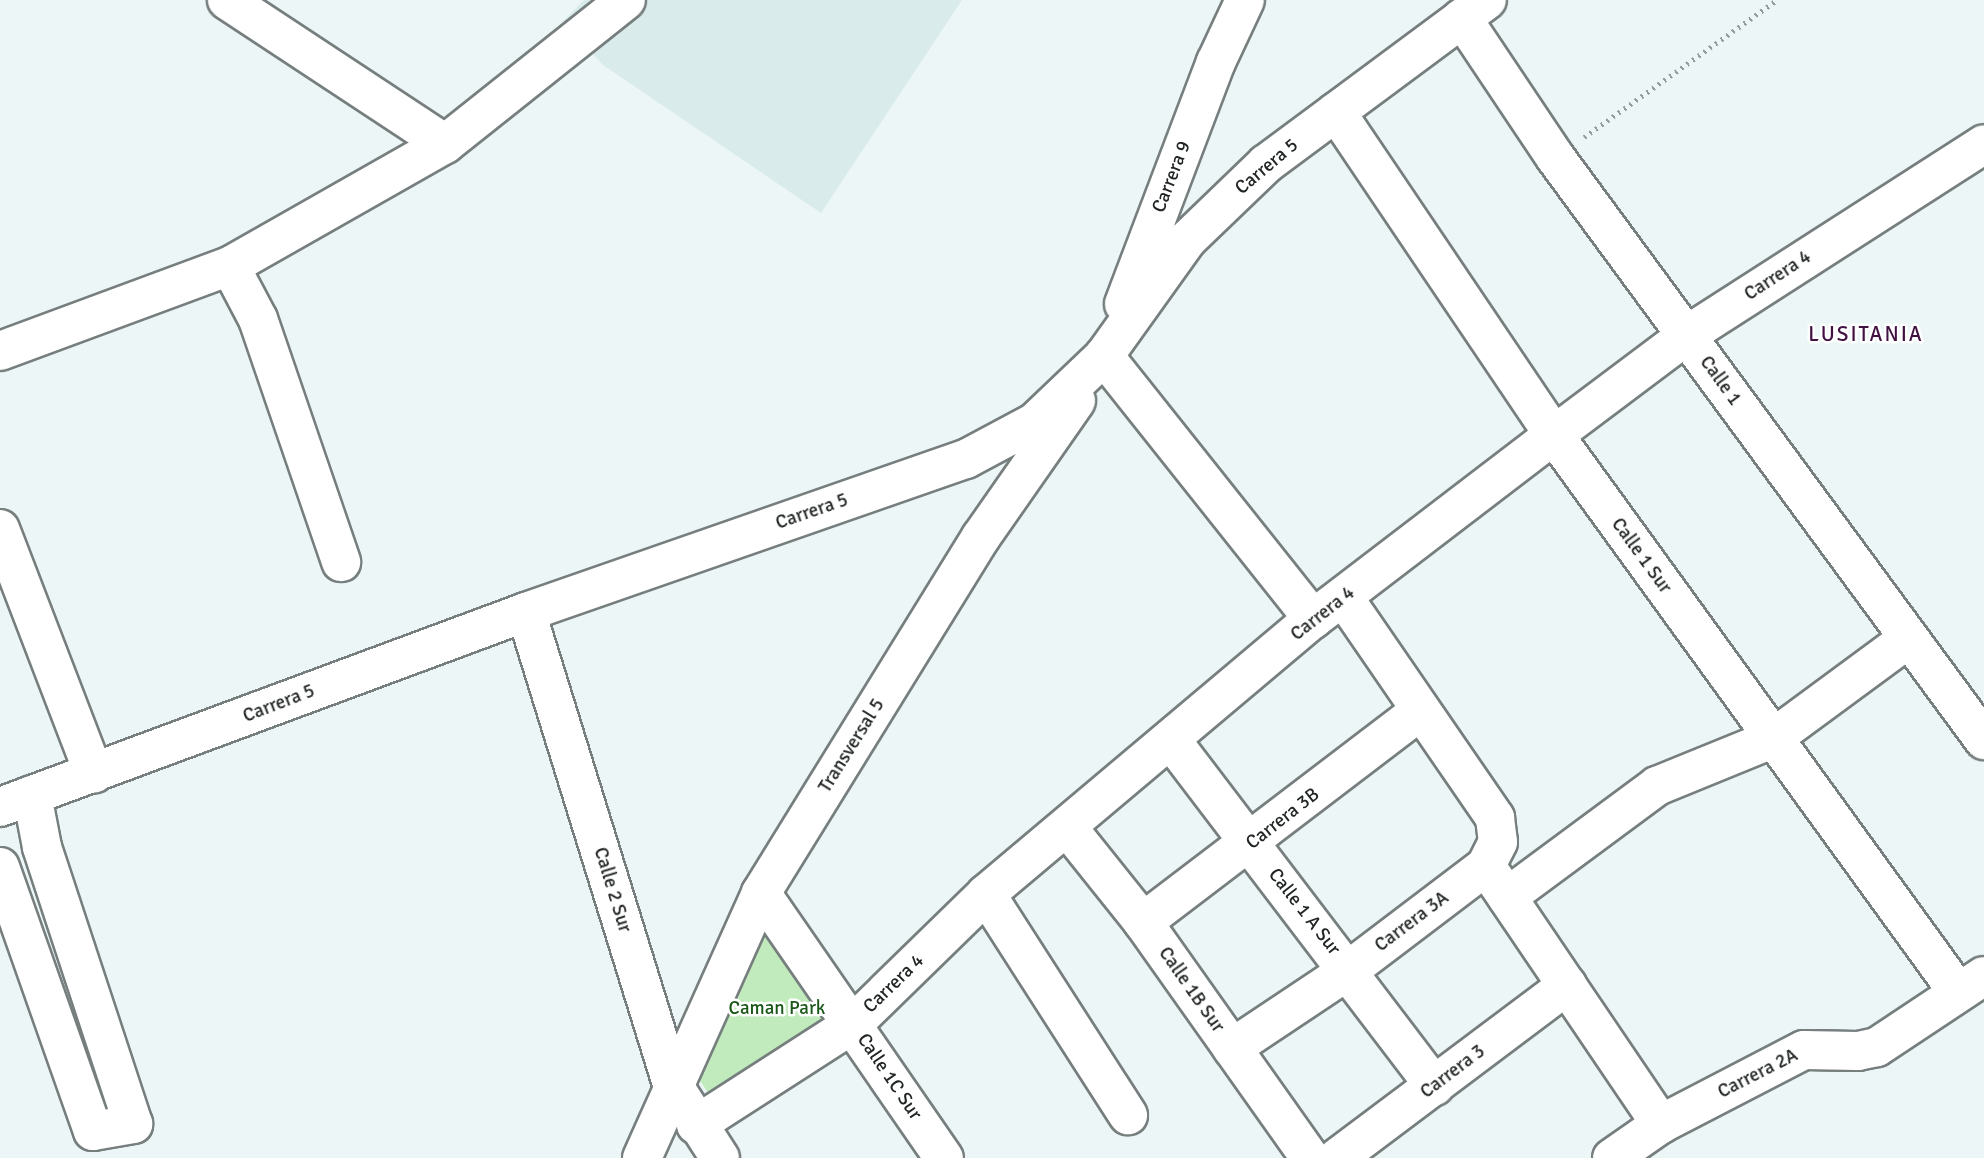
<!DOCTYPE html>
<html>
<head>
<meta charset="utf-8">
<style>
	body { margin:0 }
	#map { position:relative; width:1984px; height:1158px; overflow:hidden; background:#ecf6f6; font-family:Signika,sans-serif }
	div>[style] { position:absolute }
	.built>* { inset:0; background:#d9eceb }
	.green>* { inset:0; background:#c1ebbd }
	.path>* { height:4.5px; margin-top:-2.25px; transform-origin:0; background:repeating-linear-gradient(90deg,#949b9b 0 2px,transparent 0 7px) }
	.roads { filter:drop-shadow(2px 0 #767e7e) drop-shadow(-2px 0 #767e7e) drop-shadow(0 2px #767e7e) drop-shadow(0 -2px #767e7e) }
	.minor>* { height:38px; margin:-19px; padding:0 19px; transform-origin:19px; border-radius:19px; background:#fff }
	span { translate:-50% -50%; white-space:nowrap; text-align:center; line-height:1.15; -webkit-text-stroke:5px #fff; paint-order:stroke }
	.street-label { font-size:19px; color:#222525 }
	.park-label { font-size:19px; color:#1a5719 }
	.neighbourhood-label { font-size:21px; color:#411142; letter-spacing:2px }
</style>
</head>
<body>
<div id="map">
	<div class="built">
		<i style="clip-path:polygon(584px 0,962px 0,821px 213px,603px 65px,562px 22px)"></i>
	</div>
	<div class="green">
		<i style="clip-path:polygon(771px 920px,843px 1025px,711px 1097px,694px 1072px)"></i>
	</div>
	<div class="path">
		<i style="left:1584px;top:137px;width:237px;rotate:-35.4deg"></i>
	</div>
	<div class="roads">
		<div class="minor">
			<i style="left:227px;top:0;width:261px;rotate:33.4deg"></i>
			<i style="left:1462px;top:18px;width:167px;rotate:56.2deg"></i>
			<i style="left:1555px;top:157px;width:724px;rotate:53.65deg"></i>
			<i style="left:1336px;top:112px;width:390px;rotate:56deg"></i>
			<i style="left:1554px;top:435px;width:688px;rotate:54.05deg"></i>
			<i style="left:230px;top:266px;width:60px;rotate:62.2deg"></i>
			<i style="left:258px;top:319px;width:257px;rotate:71.1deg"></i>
			<i style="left:1124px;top:304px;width:259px;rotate:-69.2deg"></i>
			<i style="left:1216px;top:62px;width:68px;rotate:-64.9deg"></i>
			<i style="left:0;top:351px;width:245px;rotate:-20.3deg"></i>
			<i style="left:230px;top:266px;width:247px;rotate:-29.6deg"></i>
			<i style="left:445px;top:144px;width:231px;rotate:-38.5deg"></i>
			<i style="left:1104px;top:356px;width:336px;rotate:51.5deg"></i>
			<i style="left:0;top:529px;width:262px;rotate:69deg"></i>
			<i style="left:1344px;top:598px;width:267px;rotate:55.5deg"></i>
			<i style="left:1495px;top:818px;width:24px;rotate:83deg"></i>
			<i style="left:1498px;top:842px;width:27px;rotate:117deg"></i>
			<i style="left:1486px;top:866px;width:312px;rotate:55.9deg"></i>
			<i style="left:526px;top:612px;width:493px;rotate:72.8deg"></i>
			<i style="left:672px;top:1083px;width:89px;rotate:57.4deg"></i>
			<i style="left:1171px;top:740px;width:435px;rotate:52.7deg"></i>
			<i style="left:0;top:807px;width:561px;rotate:-20.34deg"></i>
			<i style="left:526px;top:612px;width:466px;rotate:-19.2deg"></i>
			<i style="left:966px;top:459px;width:78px;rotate:-28.2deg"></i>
			<i style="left:1035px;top:422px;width:95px;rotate:-43.7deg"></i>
			<i style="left:1104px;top:356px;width:143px;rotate:-54.4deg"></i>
			<i style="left:1187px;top:240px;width:110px;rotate:-43.9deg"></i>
			<i style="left:1266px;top:164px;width:275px;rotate:-36.6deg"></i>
			<i style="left:1067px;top:827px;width:122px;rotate:51.3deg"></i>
			<i style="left:1143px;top:922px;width:289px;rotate:54.7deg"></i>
			<i style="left:0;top:867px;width:280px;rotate:70.6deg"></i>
			<i style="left:93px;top:1131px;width:41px;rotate:-9.9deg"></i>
			<i style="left:133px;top:1124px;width:292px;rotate:-108.2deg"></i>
			<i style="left:42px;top:847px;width:53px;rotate:-100.9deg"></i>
			<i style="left:761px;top:893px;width:322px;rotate:55.4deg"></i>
			<i style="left:986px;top:894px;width:263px;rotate:57.3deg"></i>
			<i style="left:1507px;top:897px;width:187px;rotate:-36.5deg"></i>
			<i style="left:1657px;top:786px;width:124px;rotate:-22.2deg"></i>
			<i style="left:1772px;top:739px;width:170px;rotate:-36.4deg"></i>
			<i style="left:1143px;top:922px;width:348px;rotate:-37.3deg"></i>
			<i style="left:1232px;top:1048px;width:141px;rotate:-33.7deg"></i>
			<i style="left:1349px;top:970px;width:172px;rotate:-37.2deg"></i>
			<i style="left:696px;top:1125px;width:187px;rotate:-32.8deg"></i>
			<i style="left:853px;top:1024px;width:186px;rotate:-44.3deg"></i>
			<i style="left:986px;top:894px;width:427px;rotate:-40.1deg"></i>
			<i style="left:1313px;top:619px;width:303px;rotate:-37.4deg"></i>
			<i style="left:1554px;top:435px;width:166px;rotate:-36.9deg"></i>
			<i style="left:1687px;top:335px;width:353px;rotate:-32.7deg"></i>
			<i style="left:642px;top:1158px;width:290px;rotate:-65.8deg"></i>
			<i style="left:761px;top:893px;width:418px;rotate:-58.3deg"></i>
			<i style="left:981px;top:537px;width:166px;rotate:-55.1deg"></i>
			<i style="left:1337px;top:1158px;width:288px;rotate:-36.9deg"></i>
			<i style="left:1612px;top:1158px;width:60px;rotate:-34.8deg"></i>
			<i style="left:1661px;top:1124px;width:161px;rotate:-27.4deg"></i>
			<i style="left:1804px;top:1050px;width:54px;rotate:1.1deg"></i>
			<i style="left:1858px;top:1051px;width:19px;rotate:-12deg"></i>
			<i style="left:1877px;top:1047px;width:128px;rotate:-33.6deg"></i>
		</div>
	</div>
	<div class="street-label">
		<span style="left:1267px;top:167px;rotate:-40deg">Carrera 5</span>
		<span style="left:1172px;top:177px;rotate:-69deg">Carrera 9</span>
		<span style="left:1778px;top:276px;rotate:-33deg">Carrera 4</span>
		<span style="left:1720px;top:381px;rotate:54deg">Calle 1</span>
		<span style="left:812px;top:512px;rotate:-19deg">Carrera 5</span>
		<span style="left:1641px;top:556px;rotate:54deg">Calle 1 Sur</span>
		<span style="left:1323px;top:614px;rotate:-38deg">Carrera 4</span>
		<span style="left:279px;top:704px;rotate:-21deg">Carrera 5</span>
		<span style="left:852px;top:746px;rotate:-58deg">Transversal 5</span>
		<span style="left:1283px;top:819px;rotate:-38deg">Carrera 3B</span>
		<span style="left:612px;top:890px;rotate:73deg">Calle 2 Sur</span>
		<span style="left:1304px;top:912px;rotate:52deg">Calle 1 A Sur</span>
		<span style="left:1412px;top:922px;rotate:-37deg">Carrera 3A</span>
		<span style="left:894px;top:984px;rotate:-44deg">Carrera 4</span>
		<span style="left:1191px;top:990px;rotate:55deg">Calle 1B Sur</span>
		<span style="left:1453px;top:1072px;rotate:-37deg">Carrera 3</span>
		<span style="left:1758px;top:1074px;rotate:-27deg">Carrera 2A</span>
		<span style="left:889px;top:1077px;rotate:56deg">Calle 1C Sur</span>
	</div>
	<div class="park-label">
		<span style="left:777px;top:1009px">Caman Park</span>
	</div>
	<div class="neighbourhood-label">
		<span style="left:1866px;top:334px">LUSITANIA</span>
	</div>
</div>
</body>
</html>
